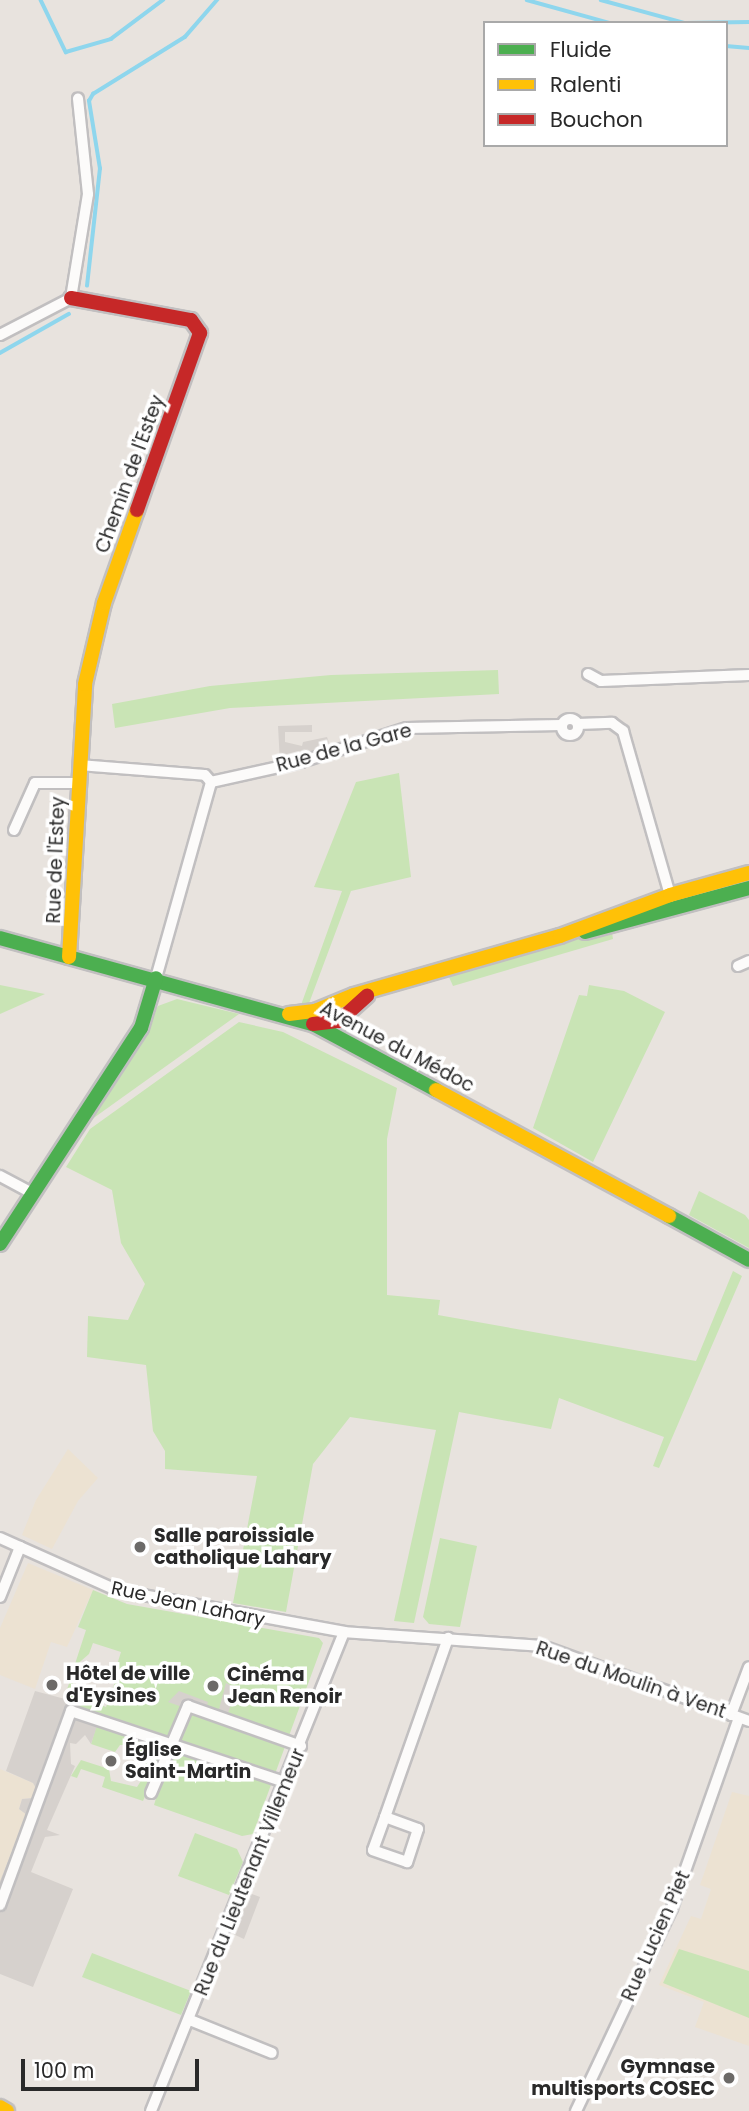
<!DOCTYPE html>
<html>
<head>
<meta charset="utf-8">
<style>
	body { margin:0 }
	#map { position:relative; width:749px; height:2111px; overflow:hidden; background:#e8e3de; font-family:Poppins,sans-serif }
	div>[style] { position:absolute }
	.education>* { inset:0; background:#ece2d2 }
	.green>* { inset:0; background:#c9e4b5 }
	.plaza>* { inset:0; background:#d6d1cd }
	.stream>* { height:3.5px; margin:-1.75px; padding:0 1.75px; transform-origin:1.75px; border-radius:1.75px; background:#8ed6ed }
	.roads { filter:drop-shadow(2px 0 #c1bfc0) drop-shadow(-2px 0 #c1bfc0) drop-shadow(0 2px #c1bfc0) drop-shadow(0 -2px #c1bfc0) }
	.street>* { height:10px; margin:-5px; padding:0 5px; transform-origin:5px; border-radius:5px; background:#fcfbfa }
	.street>.ring { margin:-5px; padding:0; box-sizing:content-box; background:none; border:10px solid #fcfbfa; border-radius:50% }
	.fast>* { height:14px; margin:-7px; padding:0 7px; transform-origin:7px; border-radius:7px; background:#4caf50 }
	.slow>* { height:14px; margin:-7px; padding:0 7px; transform-origin:7px; border-radius:7px; background:#ffc107 }
	.jam>* { height:14px; margin:-7px; padding:0 7px; transform-origin:7px; border-radius:7px; background:#c62828 }
	.dots>* { width:19px; height:19px; translate:-50% -50%; box-sizing:border-box; border:4px solid #fff; border-radius:50% }
	span { translate:-50% -50%; white-space:nowrap; text-align:center; line-height:1.15; -webkit-text-stroke:7px #fff; paint-order:stroke }
	.street-label { font-size:19px; color:#292929 }
	.poi-label { font-size:19px; color:#292929; font-weight:700 }
	.left { translate:0 -50%; text-align:left }
	.right { translate:-100% -50%; text-align:right }
	.legend { position:absolute; left:483px; top:21px; width:245px; height:126px; box-sizing:border-box; background:#fff; border:2px solid #a9a9a9; margin:0; padding:9px 12px; list-style:none; font-size:21px; color:#292929 }
	.legend li { display:flex; align-items:center; gap:14px; height:35px }
	.legend b { width:35px; border:2px solid #a9a9a9 }
	.scale { position:absolute; left:21px; top:2059px; width:178px; height:32px; box-sizing:border-box; border:4px solid #292929; border-top:0; padding-left:9px; font-size:21px; line-height:24px; white-space:nowrap; color:#292929; -webkit-text-stroke:5px #fff; paint-order:stroke }
</style>
</head>
<body>
<div id="map">
	<div class="education">
		<i style="clip-path:polygon(68px 1449px,98px 1478px,78px 1501px,52px 1549px,22px 1535px,36px 1500px)"></i>
		<i style="clip-path:polygon(28px 1563px,93px 1590px,67px 1647px,51px 1642px,35px 1689px,0 1675px,0 1628px)"></i>
		<i style="clip-path:polygon(0 1769px,33px 1783px,37px 1790px,33px 1798px,22px 1799px,19px 1809px,27px 1814px,0 1881px)"></i>
		<i style="clip-path:polygon(732px 1792px,749px 1796px,749px 2046px,695px 2027px,704px 2002px,659px 1985px,691px 1916px,701px 1919px,711px 1889px,700px 1885px)"></i>
	</div>
	<div class="green">
		<i style="clip-path:polygon(498px 670px,499px 694px,230px 708px,115px 728px,112px 704px,210px 686px,331px 675px)"></i>
		<i style="clip-path:polygon(399px 773px,411px 877px,351px 891px,308px 1006px,301px 1005px,342px 891px,314px 887px,356px 782px)"></i>
		<i style="clip-path:polygon(612px 932px,613px 939px,453px 986px,449px 977px,574px 939px)"></i>
		<i style="clip-path:polygon(0 985px,45px 994px,0 1014px)"></i>
		<i style="clip-path:polygon(589px 985px,624px 991px,665px 1012px,593px 1162px,533px 1128px,579px 995px,587px 996px)"></i>
		<i style="clip-path:polygon(177px 999px,239px 1014px,88px 1122px,158px 1006px)"></i>
		<i style="clip-path:polygon(239px 1022px,283px 1032px,397px 1088px,387px 1139px,387px 1295px,440px 1300px,438px 1315px,696px 1361px,733px 1271px,742px 1276px,659px 1468px,653px 1466px,664px 1437px,559px 1398px,551px 1429px,459px 1412px,414px 1623px,394px 1621px,436px 1430px,350px 1417px,313px 1464px,286px 1612px,233px 1603px,257px 1476px,165px 1469px,165px 1451px,153px 1431px,146px 1365px,87px 1357px,88px 1316px,128px 1320px,145px 1284px,121px 1243px,112px 1190px,66px 1167px,90px 1129px)"></i>
		<i style="clip-path:polygon(699px 1191px,745px 1215px,749px 1220px,749px 1248px,689px 1215px)"></i>
		<i style="clip-path:polygon(440px 1538px,477px 1546px,460px 1627px,429px 1624px,423px 1617px)"></i>
		<i style="clip-path:polygon(93px 1590px,127px 1604px,319px 1638px,323px 1643px,253px 1834px,242px 1836px,154px 1805px,157px 1795px,147px 1792px,143px 1801px,102px 1787px,105px 1777px,81px 1769px,77px 1778px,71px 1776px,81px 1760px,109px 1769px,111px 1781px,137px 1787px,148px 1770px,138px 1762px,141px 1753px,129px 1745px,120px 1745px,115px 1752px,91px 1744px,99px 1717px,78px 1710px,80px 1703px,64px 1698px,74px 1669px,82px 1674px,76px 1680px,79px 1683px,73px 1682px,73px 1698px,75px 1694px,106px 1707px,115px 1682px,95px 1675px,98px 1666px,115px 1671px,121px 1652px,93px 1643px,89px 1654px,74px 1667px,86px 1630px,78px 1627px)"></i>
		<i style="clip-path:polygon(195px 1833px,237px 1849px,243px 1862px,229px 1895px,178px 1876px)"></i>
		<i style="clip-path:polygon(679px 1949px,749px 1971px,749px 2018px,663px 1983px)"></i>
		<i style="clip-path:polygon(92px 1953px,191px 1991px,181px 2015px,82px 1977px)"></i>
	</div>
	<div class="plaza">
		<i style="clip-path:polygon(312px 725px,312px 732px,285px 732px,285px 742px,302px 746px,303px 742px,327px 737px,331px 748px,280px 763px,278px 726px)"></i>
		<i style="clip-path:polygon(226px 1683px,253px 1696px,250px 1704px,233px 1698px,225px 1722px,168px 1702px,179px 1691px,208px 1702px,206px 1709px,218px 1713px)"></i>
		<i style="clip-path:polygon(35px 1691px,80px 1703px,78px 1709px,100px 1717px,91px 1744px,85px 1735px,76px 1744px,70px 1743px,71px 1764px,75px 1766px,47px 1830px,60px 1835px,45px 1837px,31px 1872px,73px 1889px,33px 1987px,0 1974px,0 1881px,27px 1815px,19px 1809px,22px 1799px,33px 1798px,37px 1790px,33px 1783px,6px 1771px)"></i>
		<i style="clip-path:polygon(249px 1893px,260px 1897px,244px 1939px,233px 1934px)"></i>
	</div>
	<div class="stream">
		<i style="left:41px;top:0;width:58px;rotate:64.3deg"></i>
		<i style="left:66px;top:52px;width:47px;rotate:-16.1deg"></i>
		<i style="left:111px;top:39px;width:65px;rotate:-36.9deg"></i>
		<i style="left:527px;top:0;width:86px;rotate:15.5deg"></i>
		<i style="left:601px;top:0;width:87px;rotate:15.3deg"></i>
		<i style="left:685px;top:23px;width:64px;rotate:-0.9deg"></i>
		<i style="left:726px;top:46px;width:23px;rotate:5deg"></i>
		<i style="left:87px;top:286px;width:118px;rotate:-83.7deg"></i>
		<i style="left:100px;top:169px;width:69px;rotate:-99.2deg"></i>
		<i style="left:89px;top:101px;width:8px;rotate:-60deg"></i>
		<i style="left:93px;top:94px;width:108px;rotate:-31.8deg"></i>
		<i style="left:185px;top:37px;width:49px;rotate:-49.1deg"></i>
		<i style="left:0;top:353px;width:79px;rotate:-29.5deg"></i>
	</div>
	<div class="roads">
		<div class="street">
			<i style="left:0;top:335px;width:80px;rotate:-27.5deg"></i>
			<i style="left:71px;top:298px;width:105px;rotate:-80.7deg"></i>
			<i style="left:88px;top:194px;width:96px;rotate:-96deg"></i>
			<i style="left:588px;top:674px;width:15px;rotate:28deg"></i>
			<i style="left:601px;top:681px;width:148px;rotate:-2.3deg"></i>
			<i class="ring" style="left:562px;top:719px;width:6px;height:6px"></i>
			<i style="left:578px;top:724px;width:34px;rotate:-2deg"></i>
			<i style="left:612px;top:723px;width:14px;rotate:36deg"></i>
			<i style="left:623px;top:731px;width:174px;rotate:74deg"></i>
			<i style="left:79px;top:765px;width:126px;rotate:4.5deg"></i>
			<i style="left:205px;top:775px;width:9px;rotate:49deg"></i>
			<i style="left:14px;top:830px;width:51px;rotate:-65.9deg"></i>
			<i style="left:35px;top:783px;width:43px"></i>
			<i style="left:738px;top:966px;width:12px;rotate:-24deg"></i>
			<i style="left:156px;top:978px;width:204px;rotate:-74.3deg"></i>
			<i style="left:211px;top:782px;width:92px;rotate:-12.5deg"></i>
			<i style="left:301px;top:762px;width:111px;rotate:-17.8deg"></i>
			<i style="left:407px;top:728px;width:154px;rotate:-1.1deg"></i>
			<i style="left:0;top:1176px;width:36px;rotate:28deg"></i>
			<i style="left:0;top:1538px;width:127px;rotate:24.1deg"></i>
			<i style="left:116px;top:1590px;width:232px;rotate:10.4deg"></i>
			<i style="left:344px;top:1632px;width:198px;rotate:4deg"></i>
			<i style="left:542px;top:1646px;width:220px;rotate:19.9deg"></i>
			<i style="left:0;top:1597px;width:54px;rotate:-68.2deg"></i>
			<i style="left:731px;top:1715px;width:51px;rotate:-69.4deg"></i>
			<i style="left:151px;top:1793px;width:95px;rotate:-67deg"></i>
			<i style="left:188px;top:1706px;width:120px;rotate:19.5deg"></i>
			<i style="left:385px;top:1817px;width:35px;rotate:20deg"></i>
			<i style="left:418px;top:1829px;width:35px;rotate:108deg"></i>
			<i style="left:407px;top:1862px;width:36px;rotate:-161deg"></i>
			<i style="left:373px;top:1850px;width:35px;rotate:-70deg"></i>
			<i style="left:385px;top:1817px;width:190px;rotate:-70.6deg"></i>
			<i style="left:0;top:1905px;width:207px;rotate:-69.9deg"></i>
			<i style="left:71px;top:1711px;width:228px;rotate:18.4deg"></i>
			<i style="left:190px;top:2020px;width:88px;rotate:21.9deg"></i>
			<i style="left:151px;top:2111px;width:516px;rotate:-68.05deg"></i>
			<i style="left:576px;top:2111px;width:225px;rotate:-64.7deg"></i>
			<i style="left:672px;top:1908px;width:201px;rotate:-70.6deg"></i>
		</div>
		<div class="fast">
			<i style="left:585px;top:932px;width:170px;rotate:-15deg"></i>
			<i style="left:0;top:938px;width:325px;rotate:15.4deg"></i>
			<i style="left:313px;top:1024px;width:140px;rotate:28.2deg"></i>
			<i style="left:669px;top:1216px;width:91px;rotate:28.8deg"></i>
			<i style="left:0;top:1244px;width:258px;rotate:-56.9deg"></i>
			<i style="left:141px;top:1028px;width:52px;rotate:-73.3deg"></i>
		</div>
		<div class="slow">
			<i style="left:69px;top:957px;width:273px;rotate:-86.6deg"></i>
			<i style="left:85px;top:684px;width:83px;rotate:-76.8deg"></i>
			<i style="left:104px;top:603px;width:99px;rotate:-70.5deg"></i>
			<i style="left:289px;top:1014px;width:26px;rotate:-7deg"></i>
			<i style="left:315px;top:1011px;width:42px;rotate:-22.3deg"></i>
			<i style="left:354px;top:995px;width:214px;rotate:-16deg"></i>
			<i style="left:560px;top:936px;width:117px;rotate:-20.4deg"></i>
			<i style="left:670px;top:895px;width:82px;rotate:-15.6deg"></i>
			<i style="left:436px;top:1090px;width:265px;rotate:28.4deg"></i>
			<i style="left:0;top:2107px;width:8px;rotate:30deg"></i>
		</div>
		<div class="jam">
			<i style="left:71px;top:298px;width:122px;rotate:10.4deg"></i>
			<i style="left:191px;top:320px;width:16px;rotate:55deg"></i>
			<i style="left:200px;top:333px;width:188px;rotate:109.6deg"></i>
			<i style="left:313px;top:1024px;width:26px;rotate:-7deg"></i>
			<i style="left:339px;top:1021px;width:38px;rotate:-42deg"></i>
		</div>
	</div>
	<div class="dots">
		<i style="left:140px;top:1547px;background:#6c6a68"></i>
		<i style="left:52px;top:1685px;background:#6c6a68"></i>
		<i style="left:213px;top:1686px;background:#6c6a68"></i>
		<i style="left:111px;top:1761px;background:#6c6a68"></i>
		<i style="left:729px;top:2078px;background:#6c6a68"></i>
	</div>
	<div class="street-label">
		<span style="left:130px;top:474px;rotate:-70deg">Chemin de l'Estey</span>
		<span style="left:344px;top:748px;rotate:-15deg">Rue de la Gare</span>
		<span style="left:56px;top:860px;rotate:-88deg">Rue de l'Estey</span>
		<span style="left:397px;top:1047px;rotate:28deg">Avenue du Médoc</span>
		<span style="left:188px;top:1604px;rotate:12deg">Rue Jean Lahary</span>
		<span style="left:631px;top:1680px;rotate:19deg">Rue du Moulin à Vent</span>
		<span style="left:250px;top:1872px;rotate:-68deg">Rue du Lieutenant Villemeur</span>
		<span style="left:656px;top:1936px;rotate:-66deg">Rue Lucien Piet</span>
	</div>
	<div class="poi-label">
		<span class="left" style="left:154px;top:1547px">Salle paroissiale<br>catholique Lahary</span>
		<span class="left" style="left:66px;top:1685px">Hôtel de ville<br>d'Eysines</span>
		<span class="left" style="left:227px;top:1686px">Cinéma<br>Jean Renoir</span>
		<span class="left" style="left:125px;top:1761px">Église<br>Saint-Martin</span>
		<span class="right" style="left:715px;top:2078px">Gymnase<br>multisports COSEC</span>
	</div>
	<ul class="legend">
	<li><b style="height:9px;background:#4caf50"></b>Fluide</li>
	<li><b style="height:9px;background:#ffc107"></b>Ralenti</li>
	<li><b style="height:9px;background:#c62828"></b>Bouchon</li>
	</ul>
	<div class="scale">100 m</div>
</div>
</body>
</html>
